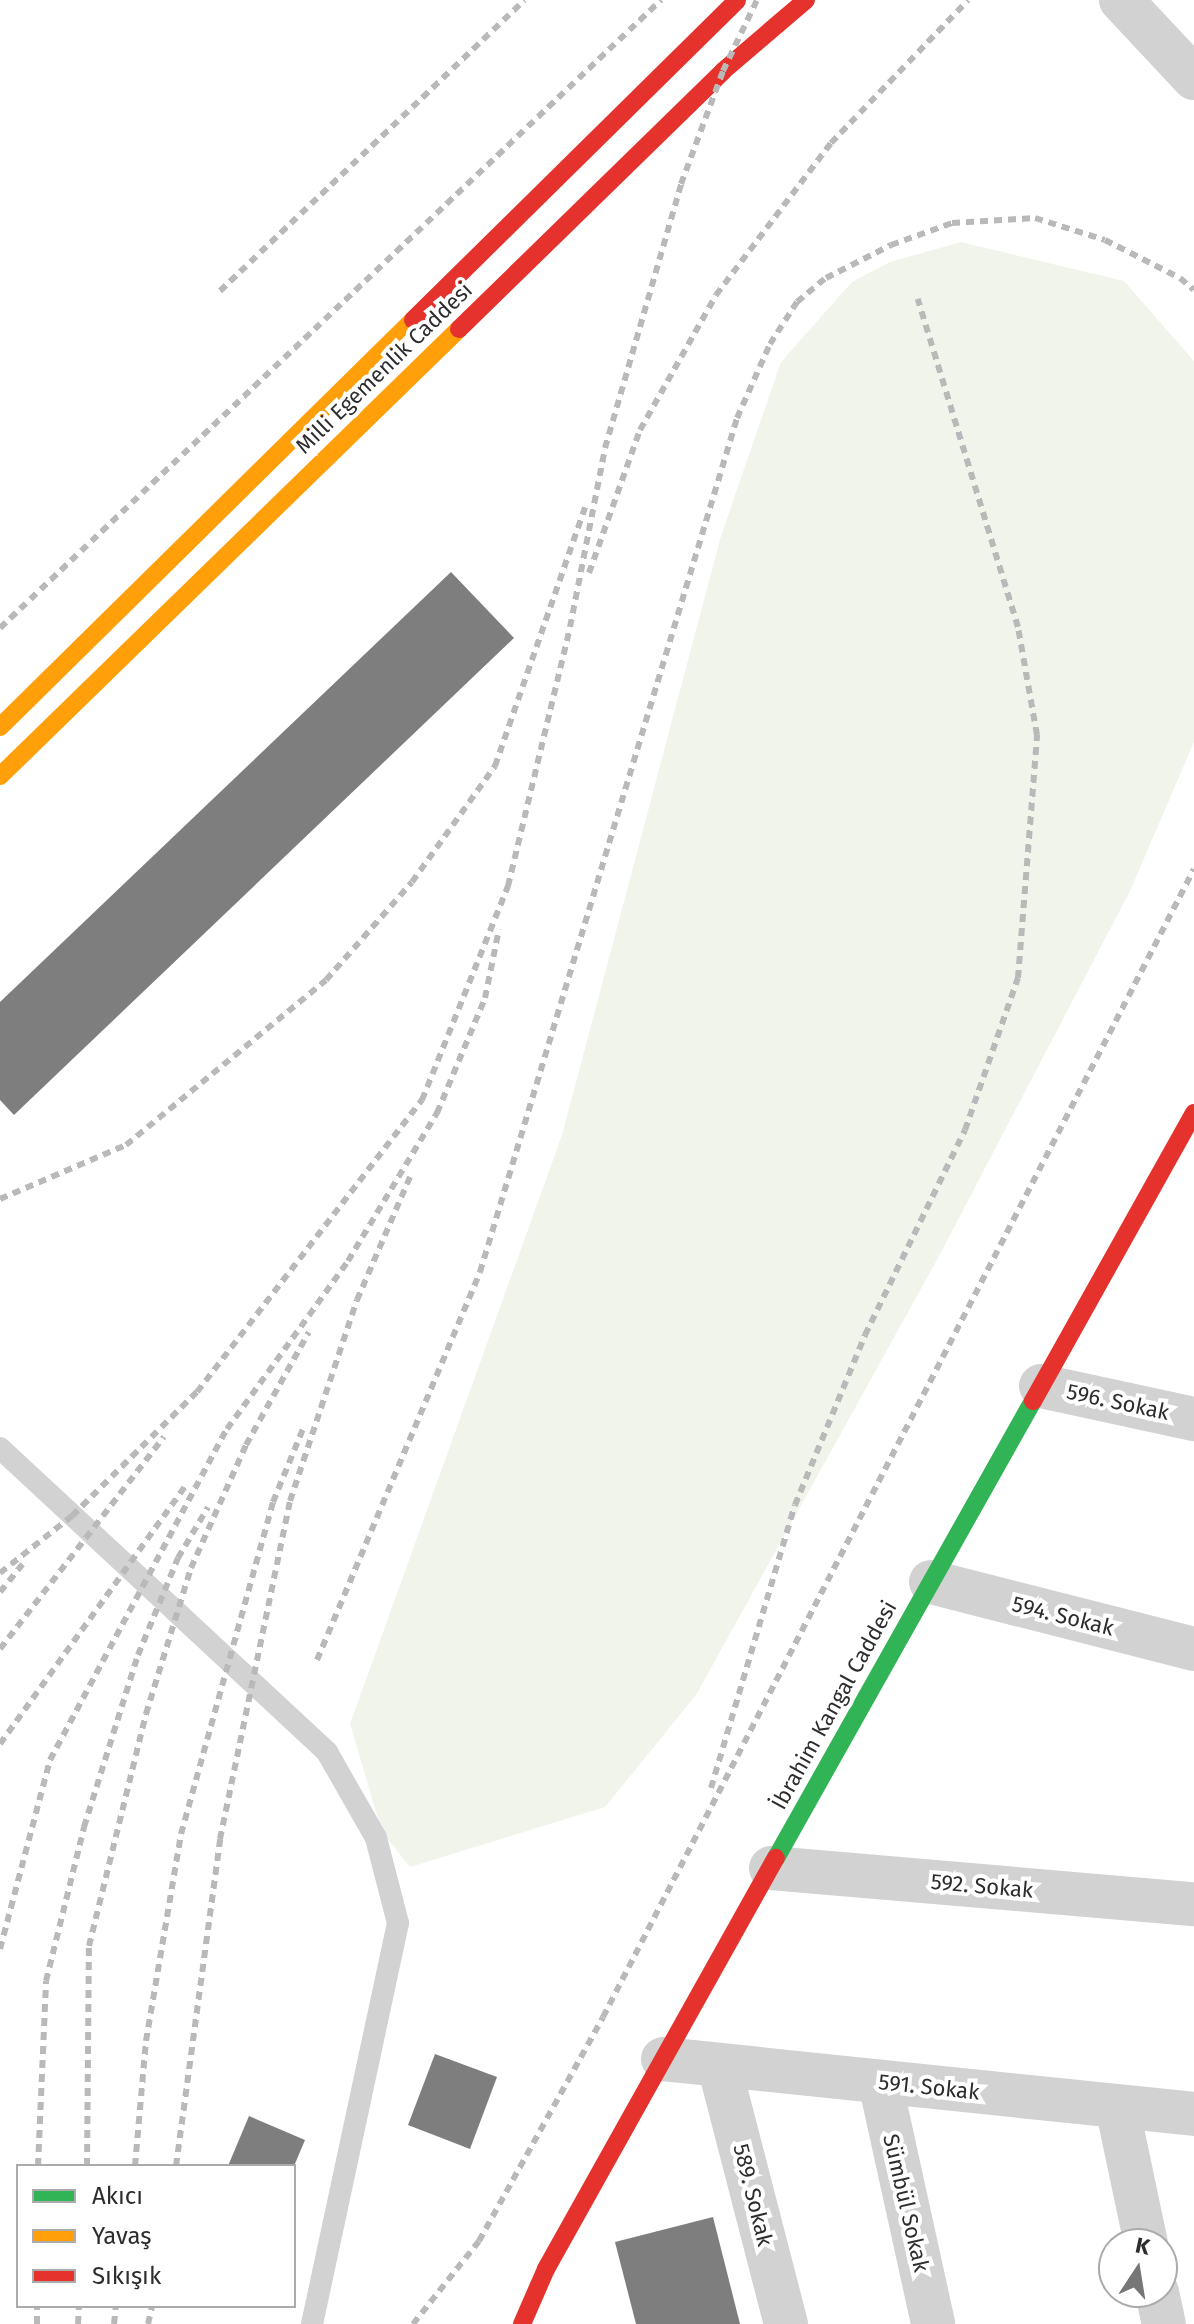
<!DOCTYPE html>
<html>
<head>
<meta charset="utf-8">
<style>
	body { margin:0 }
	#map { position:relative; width:1194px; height:2324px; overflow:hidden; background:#fff; font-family:"Fira Sans",sans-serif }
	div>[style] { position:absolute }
	.green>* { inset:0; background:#f0f4eb }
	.building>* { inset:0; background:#7e7e7e }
	.lane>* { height:22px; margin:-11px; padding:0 11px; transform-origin:11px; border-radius:11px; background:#d2d2d2 }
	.street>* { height:44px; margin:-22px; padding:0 22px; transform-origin:22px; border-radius:22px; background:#d2d2d2 }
	.fast>* { height:18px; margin:-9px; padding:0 9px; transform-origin:9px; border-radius:9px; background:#30b455 }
	.slow>* { height:18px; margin:-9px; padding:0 9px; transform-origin:9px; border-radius:9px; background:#ff9f0a }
	.jam>* { height:18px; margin:-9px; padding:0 9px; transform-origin:9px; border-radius:9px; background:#e5322d }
	.rail>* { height:6px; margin-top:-3px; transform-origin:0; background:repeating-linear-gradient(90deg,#b9b9b9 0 8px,transparent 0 14px) }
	span { translate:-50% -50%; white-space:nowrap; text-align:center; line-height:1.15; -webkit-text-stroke:8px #fff; paint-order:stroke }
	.street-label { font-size:22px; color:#2d2d2d }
	.legend { position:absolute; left:16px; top:2164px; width:280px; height:144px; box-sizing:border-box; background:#fff; border:2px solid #ababab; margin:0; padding:10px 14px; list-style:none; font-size:24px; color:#2d2d2d }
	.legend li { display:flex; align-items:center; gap:16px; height:40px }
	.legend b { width:40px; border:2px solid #ababab }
	.north { position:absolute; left:1098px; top:2228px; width:80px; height:80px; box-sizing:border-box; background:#fff; border:2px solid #ababab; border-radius:50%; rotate:12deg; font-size:22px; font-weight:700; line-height:32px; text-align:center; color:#2d2d2d }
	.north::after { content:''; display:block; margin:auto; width:28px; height:36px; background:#767676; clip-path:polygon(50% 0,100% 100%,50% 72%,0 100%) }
</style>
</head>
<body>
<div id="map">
	<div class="green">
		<i style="clip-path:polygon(961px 242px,1124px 281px,1194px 361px,1194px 742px,1130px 891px,938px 1258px,696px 1695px,605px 1807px,410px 1867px,382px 1832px,350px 1724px,562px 1135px,721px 536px,781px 362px,852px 282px,890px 262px)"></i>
	</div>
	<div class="building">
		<i style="clip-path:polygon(451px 572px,514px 638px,14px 1115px,0 1100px,0 1002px)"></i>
		<i style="clip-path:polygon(435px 2054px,497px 2077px,470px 2149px,408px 2125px)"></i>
		<i style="clip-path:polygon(249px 2116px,305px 2140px,294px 2166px,228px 2166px)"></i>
		<i style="clip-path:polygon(713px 2217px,740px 2324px,636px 2324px,615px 2242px)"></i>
	</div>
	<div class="lane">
		<i style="left:0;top:1448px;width:446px;rotate:42.9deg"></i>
		<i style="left:327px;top:1752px;width:99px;rotate:60.3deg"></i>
		<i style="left:376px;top:1838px;width:88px;rotate:75.5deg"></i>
		<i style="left:398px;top:1923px;width:410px;rotate:102.1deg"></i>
	</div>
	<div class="street">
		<i style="left:1121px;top:0;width:107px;rotate:46.9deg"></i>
		<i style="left:1041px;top:1386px;width:157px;rotate:12.2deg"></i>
		<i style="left:931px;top:1582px;width:271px;rotate:14.3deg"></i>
		<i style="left:771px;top:1868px;width:425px;rotate:4.9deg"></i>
		<i style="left:663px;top:2059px;width:534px;rotate:5.91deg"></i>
		<i style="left:719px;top:2065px;width:268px;rotate:75.5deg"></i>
		<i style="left:880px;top:2082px;width:248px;rotate:77.6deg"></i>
		<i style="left:1117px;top:2106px;width:141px;rotate:78.1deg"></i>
		<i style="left:1157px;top:2292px;width:33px;rotate:78deg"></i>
	</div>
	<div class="fast">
		<i style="left:776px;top:1858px;width:524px;rotate:-60.65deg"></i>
	</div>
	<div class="slow">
		<i style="left:0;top:727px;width:580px;rotate:-44.58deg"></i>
		<i style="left:0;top:776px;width:641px;rotate:-44.24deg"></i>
	</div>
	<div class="jam">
		<i style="left:413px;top:320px;width:455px;rotate:-44.6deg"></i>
		<i style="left:459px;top:329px;width:369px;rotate:-44.3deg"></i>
		<i style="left:723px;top:71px;width:109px;rotate:-40.5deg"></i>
		<i style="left:1033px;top:1401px;width:330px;rotate:-60.8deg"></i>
		<i style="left:522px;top:2324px;width:60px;rotate:-66.4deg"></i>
		<i style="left:546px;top:2269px;width:471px;rotate:-60.8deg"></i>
	</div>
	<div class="rail">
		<i style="left:220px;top:291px;width:421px;rotate:-43.7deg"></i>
		<i style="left:589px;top:573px;width:152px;rotate:-70.4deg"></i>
		<i style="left:640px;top:430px;width:155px;rotate:-60.6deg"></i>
		<i style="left:716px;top:295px;width:191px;rotate:-52.9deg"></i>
		<i style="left:831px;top:143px;width:198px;rotate:-46.2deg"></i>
		<i style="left:0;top:628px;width:912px;rotate:-43.53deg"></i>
		<i style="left:0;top:1199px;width:137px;rotate:-23.2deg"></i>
		<i style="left:126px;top:1145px;width:259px;rotate:-39.5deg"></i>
		<i style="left:326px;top:980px;width:130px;rotate:-48.7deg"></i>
		<i style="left:412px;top:882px;width:143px;rotate:-54.4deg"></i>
		<i style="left:495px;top:766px;width:274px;rotate:-70.8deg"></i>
		<i style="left:0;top:1573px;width:92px;rotate:-38.4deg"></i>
		<i style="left:72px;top:1516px;width:176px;rotate:-44.8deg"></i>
		<i style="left:197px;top:1392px;width:369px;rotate:-52.4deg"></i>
		<i style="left:422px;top:1100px;width:231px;rotate:-68.1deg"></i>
		<i style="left:508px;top:886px;width:266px;rotate:-76.5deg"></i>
		<i style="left:570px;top:627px;width:182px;rotate:-78.9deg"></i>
		<i style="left:605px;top:448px;width:275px;rotate:-73.9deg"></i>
		<i style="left:681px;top:184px;width:121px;rotate:-69.6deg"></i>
		<i style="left:723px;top:71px;width:79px;rotate:-64.4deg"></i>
		<i style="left:0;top:1592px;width:36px;rotate:-51deg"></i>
		<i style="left:0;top:1649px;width:268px;rotate:-52.3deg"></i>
		<i style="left:317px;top:1660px;width:421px;rotate:-67.2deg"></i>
		<i style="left:480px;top:1272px;width:892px;rotate:-73.25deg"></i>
		<i style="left:737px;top:418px;width:81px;rotate:-66deg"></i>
		<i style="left:770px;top:344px;width:50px;rotate:-57.3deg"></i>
		<i style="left:797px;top:302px;width:38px;rotate:-40deg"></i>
		<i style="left:826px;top:278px;width:73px;rotate:-26.9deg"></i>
		<i style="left:891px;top:245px;width:65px;rotate:-19.8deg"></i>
		<i style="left:952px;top:223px;width:83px;rotate:-3.4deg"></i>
		<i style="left:1035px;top:218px;width:73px;rotate:17.4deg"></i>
		<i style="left:1105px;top:240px;width:84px;rotate:26.9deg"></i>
		<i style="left:1180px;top:278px;width:18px;rotate:41deg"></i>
		<i style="left:0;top:1744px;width:317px;rotate:-54.3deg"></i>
		<i style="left:711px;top:1788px;width:295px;rotate:-73.5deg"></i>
		<i style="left:795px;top:1505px;width:184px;rotate:-67.6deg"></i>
		<i style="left:865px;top:1335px;width:228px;rotate:-64deg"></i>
		<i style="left:965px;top:1130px;width:161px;rotate:-70.8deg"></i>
		<i style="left:1018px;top:978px;width:244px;rotate:-85.5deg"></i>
		<i style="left:1037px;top:735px;width:110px;rotate:-100deg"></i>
		<i style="left:1018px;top:627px;width:343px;rotate:-107deg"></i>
		<i style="left:0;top:1949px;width:196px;rotate:-75.2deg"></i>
		<i style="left:50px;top:1760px;width:375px;rotate:-61.9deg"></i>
		<i style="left:227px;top:1429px;width:207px;rotate:-54.2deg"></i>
		<i style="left:348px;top:1261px;width:173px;rotate:-59deg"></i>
		<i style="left:437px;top:1113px;width:125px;rotate:-67.3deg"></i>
		<i style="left:485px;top:998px;width:70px;rotate:-78.5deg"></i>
		<i style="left:38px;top:2166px;width:185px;rotate:-87.5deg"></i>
		<i style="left:46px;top:1981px;width:159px;rotate:-76.1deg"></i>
		<i style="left:84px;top:1827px;width:180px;rotate:-72.6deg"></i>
		<i style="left:138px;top:1655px;width:105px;rotate:-67.6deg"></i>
		<i style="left:178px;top:1558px;width:59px;rotate:-59.5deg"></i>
		<i style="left:87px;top:2166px;width:220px;rotate:-89.5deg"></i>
		<i style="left:89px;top:1946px;width:239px;rotate:-76.2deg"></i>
		<i style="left:146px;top:1714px;width:153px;rotate:-72.9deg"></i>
		<i style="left:191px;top:1568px;width:135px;rotate:-65.9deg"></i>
		<i style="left:246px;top:1445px;width:129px;rotate:-60.9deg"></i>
		<i style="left:135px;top:2166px;width:125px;rotate:-85deg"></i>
		<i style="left:146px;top:2041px;width:210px;rotate:-80.4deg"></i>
		<i style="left:181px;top:1834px;width:345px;rotate:-74.5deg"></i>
		<i style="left:273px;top:1502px;width:79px;rotate:-67.7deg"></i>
		<i style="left:176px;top:2166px;width:330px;rotate:-82.3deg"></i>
		<i style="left:220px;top:1839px;width:345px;rotate:-78.3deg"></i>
		<i style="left:290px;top:1501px;width:212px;rotate:-71.6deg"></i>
		<i style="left:357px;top:1300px;width:139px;rotate:-66.7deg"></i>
		<i style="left:37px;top:2324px;width:18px;rotate:-90deg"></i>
		<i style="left:78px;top:2324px;width:18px;rotate:-87deg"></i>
		<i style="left:114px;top:2324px;width:18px;rotate:-84deg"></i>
		<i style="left:148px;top:2324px;width:18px;rotate:-77deg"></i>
		<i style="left:413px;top:2324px;width:106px;rotate:-51.5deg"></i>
		<i style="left:479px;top:2241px;width:256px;rotate:-61deg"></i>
		<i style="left:603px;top:2017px;width:1291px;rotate:-62.76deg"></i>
	</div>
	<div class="street-label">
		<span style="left:384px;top:368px;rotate:-44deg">Milli Egemenlik Caddesi</span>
		<span style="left:1118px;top:1402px;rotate:12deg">596. Sokak</span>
		<span style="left:1063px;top:1616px;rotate:14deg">594. Sokak</span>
		<span style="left:834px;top:1705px;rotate:-61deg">İbrahim Kangal Caddesi</span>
		<span style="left:982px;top:1886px;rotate:5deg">592. Sokak</span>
		<span style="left:929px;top:2087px;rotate:6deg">591. Sokak</span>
		<span style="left:753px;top:2195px;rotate:76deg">589. Sokak</span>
		<span style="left:906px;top:2203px;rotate:77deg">Sümbül Sokak</span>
	</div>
	<ul class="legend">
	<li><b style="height:10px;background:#30b455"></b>Akıcı</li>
	<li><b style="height:10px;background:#ff9f0a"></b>Yavaş</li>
	<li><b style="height:10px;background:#e5322d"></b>Sıkışık</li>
	</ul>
	<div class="north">K</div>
</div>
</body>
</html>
